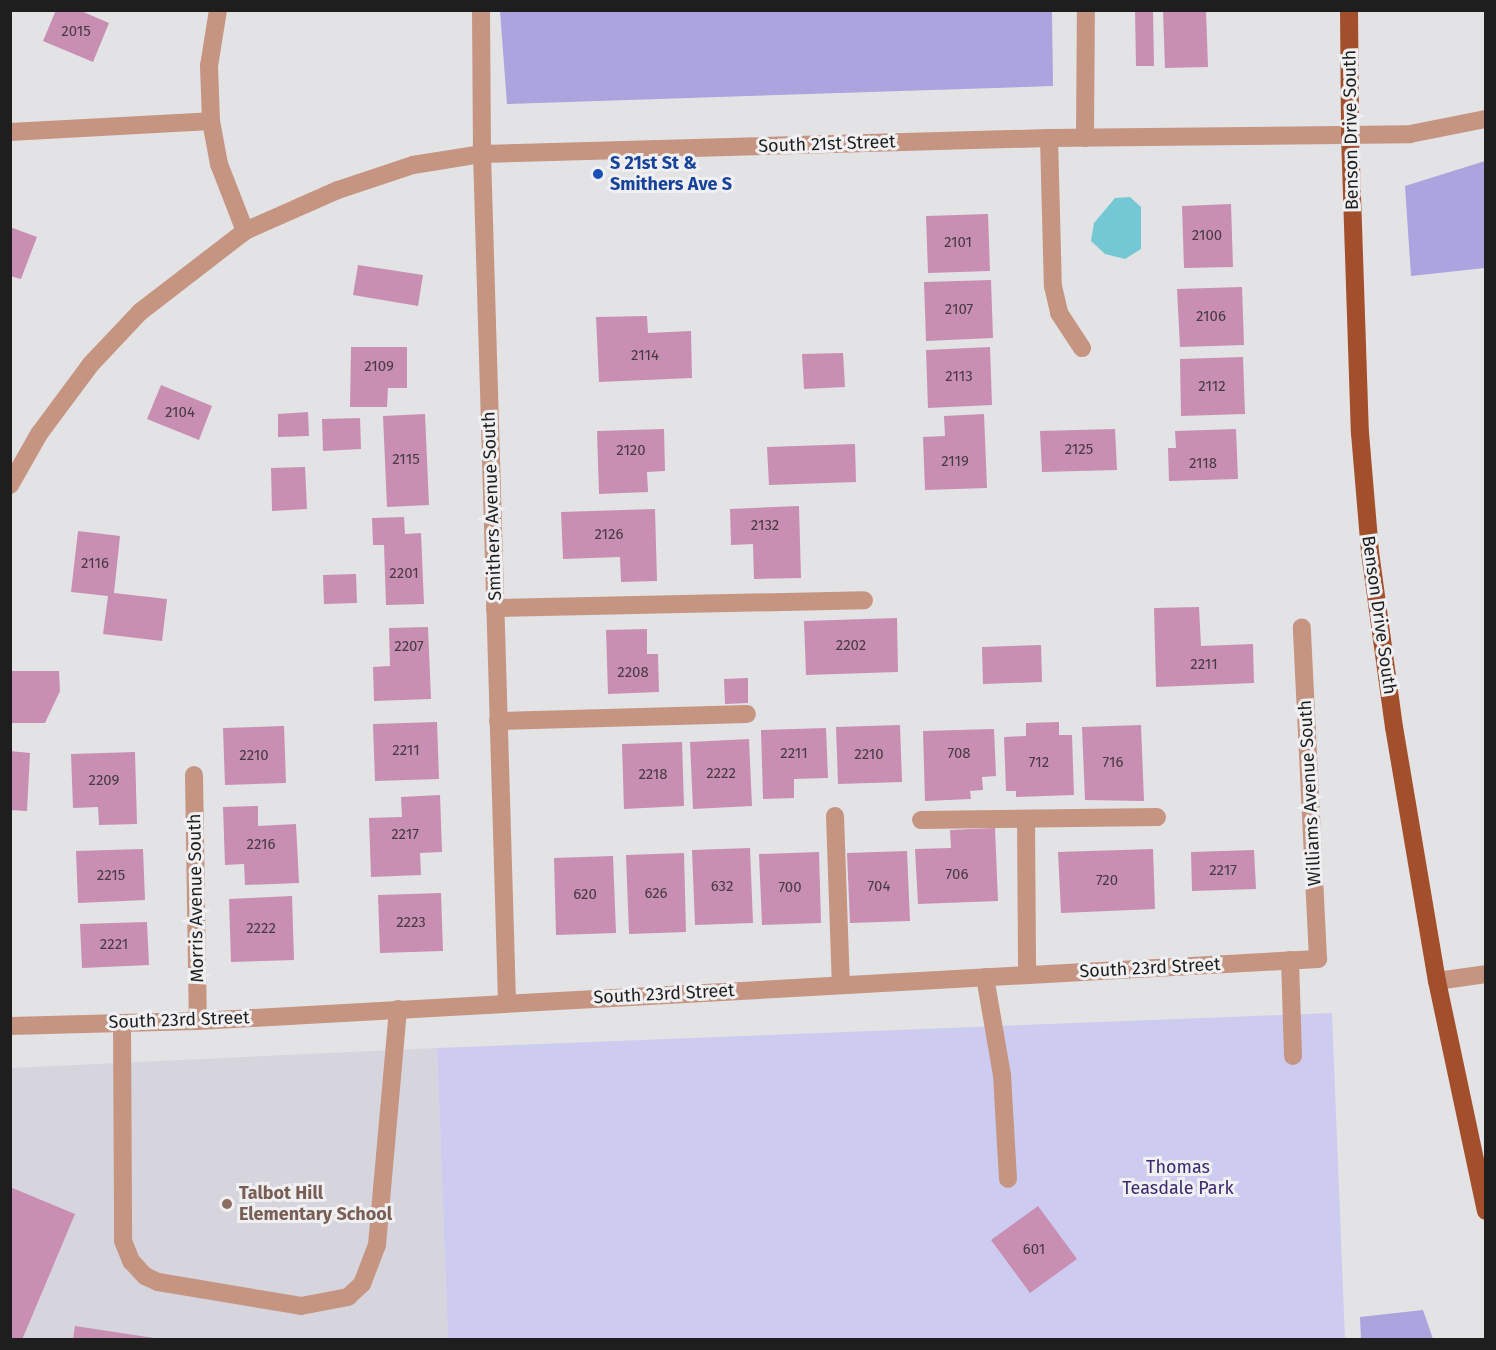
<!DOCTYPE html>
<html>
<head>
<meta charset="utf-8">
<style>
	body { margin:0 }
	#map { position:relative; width:1496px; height:1350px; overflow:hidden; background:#e3e3e5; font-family:"Fira Sans",sans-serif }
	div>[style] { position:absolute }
	.built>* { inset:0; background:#d6d5de }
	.green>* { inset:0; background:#cecbf0 }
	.forest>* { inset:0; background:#aba4de }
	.water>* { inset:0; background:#74c8d4 }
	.building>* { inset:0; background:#c88fb3 }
	.minor>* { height:18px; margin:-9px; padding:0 9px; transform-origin:9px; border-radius:9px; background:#c59582 }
	.major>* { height:18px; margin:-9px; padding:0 9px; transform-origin:9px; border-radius:9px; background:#a34f2b }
	.dots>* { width:16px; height:16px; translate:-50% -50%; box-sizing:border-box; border:3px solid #f0f0f2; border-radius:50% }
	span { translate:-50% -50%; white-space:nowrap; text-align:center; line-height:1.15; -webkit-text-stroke:6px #f0f0f2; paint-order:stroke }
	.number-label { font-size:15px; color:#483a44 }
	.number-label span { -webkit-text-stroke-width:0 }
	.street-label { font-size:18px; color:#1e1e1f }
	.transit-label { font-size:18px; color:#164399; font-weight:700 }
	.left { translate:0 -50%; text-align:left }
	.park-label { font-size:18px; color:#3a2a6e }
	.education-label { font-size:18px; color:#785e54; font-weight:700 }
	.frame { position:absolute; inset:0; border:12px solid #1e1e1f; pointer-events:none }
</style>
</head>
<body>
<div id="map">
	<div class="built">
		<i style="clip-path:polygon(437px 1048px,448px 1339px,11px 1339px,10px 1068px)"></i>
	</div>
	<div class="green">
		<i style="clip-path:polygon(1332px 1013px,1345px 1339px,448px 1339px,437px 1048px)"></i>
	</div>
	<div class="forest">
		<i style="clip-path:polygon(500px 11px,1052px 11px,1053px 86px,507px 104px)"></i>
		<i style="clip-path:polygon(1485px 161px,1485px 268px,1411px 276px,1405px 186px)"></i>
		<i style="clip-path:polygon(1423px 1310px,1433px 1339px,1361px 1339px,1360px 1317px)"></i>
	</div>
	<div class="water">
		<i style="clip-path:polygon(1130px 197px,1141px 207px,1141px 249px,1125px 259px,1105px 254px,1091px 241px,1094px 223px,1115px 198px)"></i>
	</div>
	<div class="building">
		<i style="clip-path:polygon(56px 10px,79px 10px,109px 23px,93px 62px,43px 41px)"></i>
		<i style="clip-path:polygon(1135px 10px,1153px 10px,1154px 66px,1136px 66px)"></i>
		<i style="clip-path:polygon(1163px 10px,1206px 10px,1208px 67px,1165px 68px)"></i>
		<i style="clip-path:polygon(1231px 204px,1233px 267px,1184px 268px,1182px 206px)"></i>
		<i style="clip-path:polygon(988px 214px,990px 271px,928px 273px,926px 216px)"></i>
		<i style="clip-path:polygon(10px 227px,37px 237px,21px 279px,10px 276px)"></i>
		<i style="clip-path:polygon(358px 265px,423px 275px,418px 306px,353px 295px)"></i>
		<i style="clip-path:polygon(991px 280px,993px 338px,926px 341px,924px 282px)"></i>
		<i style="clip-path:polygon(1242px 287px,1244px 345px,1180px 347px,1177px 289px)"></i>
		<i style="clip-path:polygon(647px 316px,648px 333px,691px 331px,692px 378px,599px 382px,596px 317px)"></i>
		<i style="clip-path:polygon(351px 347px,407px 347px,407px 388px,388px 388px,387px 407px,350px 407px)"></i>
		<i style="clip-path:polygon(990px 347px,992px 405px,928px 408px,926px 350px)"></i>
		<i style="clip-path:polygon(843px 353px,845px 387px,804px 389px,802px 354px)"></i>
		<i style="clip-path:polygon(1243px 357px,1245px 414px,1181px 416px,1180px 359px)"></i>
		<i style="clip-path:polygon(161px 385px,212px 406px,199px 440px,147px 419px)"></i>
		<i style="clip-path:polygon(308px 412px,309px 436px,278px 437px,278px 414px)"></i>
		<i style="clip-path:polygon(425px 414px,429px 505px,387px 507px,383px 416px)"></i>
		<i style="clip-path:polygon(984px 414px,987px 488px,925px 490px,923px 437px,945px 436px,944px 416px)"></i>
		<i style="clip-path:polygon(360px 418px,361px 449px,323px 451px,322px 419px)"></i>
		<i style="clip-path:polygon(664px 429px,665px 471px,647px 472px,648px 492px,599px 494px,597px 431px)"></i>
		<i style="clip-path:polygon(1115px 429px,1117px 470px,1042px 472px,1040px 431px)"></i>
		<i style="clip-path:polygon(1236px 429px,1238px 479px,1169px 481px,1168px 448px,1176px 448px,1175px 431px)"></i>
		<i style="clip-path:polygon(855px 444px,856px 482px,769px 485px,767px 447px)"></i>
		<i style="clip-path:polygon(305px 467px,307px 509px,272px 511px,271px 468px)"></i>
		<i style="clip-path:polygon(799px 506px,801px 578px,754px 579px,753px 544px,731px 545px,730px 509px)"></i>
		<i style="clip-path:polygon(655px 509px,657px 581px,621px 582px,620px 557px,563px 559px,561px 512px)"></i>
		<i style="clip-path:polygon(404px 517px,405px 534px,421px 533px,424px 604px,386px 605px,384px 545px,373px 545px,372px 518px)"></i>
		<i style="clip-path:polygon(78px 531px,120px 536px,114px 593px,167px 599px,162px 641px,103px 634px,108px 596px,71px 592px)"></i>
		<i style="clip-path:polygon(356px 574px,357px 603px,324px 604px,323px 575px)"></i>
		<i style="clip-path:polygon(1199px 607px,1201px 646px,1253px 644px,1254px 683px,1156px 687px,1154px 608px)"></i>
		<i style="clip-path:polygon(897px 618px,898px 672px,806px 675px,804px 621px)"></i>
		<i style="clip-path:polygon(428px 627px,431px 699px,374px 701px,373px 667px,390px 666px,389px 628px)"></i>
		<i style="clip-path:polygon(647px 629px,647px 654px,658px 654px,659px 692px,608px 694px,606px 630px)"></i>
		<i style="clip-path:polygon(1041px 645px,1042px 682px,983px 684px,982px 647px)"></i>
		<i style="clip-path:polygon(10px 671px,59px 671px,60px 691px,45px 723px,10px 723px)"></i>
		<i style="clip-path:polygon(748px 678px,748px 703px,725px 704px,724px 679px)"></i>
		<i style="clip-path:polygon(437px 722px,439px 779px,375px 781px,373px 724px)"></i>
		<i style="clip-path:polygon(1059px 722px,1059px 735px,1072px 735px,1074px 795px,1016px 797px,1016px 791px,1006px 791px,1004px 737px,1026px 736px,1026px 723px)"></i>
		<i style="clip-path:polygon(900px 725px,902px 782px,838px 784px,836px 727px)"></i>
		<i style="clip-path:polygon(1141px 725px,1144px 801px,1085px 800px,1082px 727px)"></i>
		<i style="clip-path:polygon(284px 726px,286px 783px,225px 785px,223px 728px)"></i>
		<i style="clip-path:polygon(826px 728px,828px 778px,794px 779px,794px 798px,763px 799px,761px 730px)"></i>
		<i style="clip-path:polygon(994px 729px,996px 776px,982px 777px,983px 790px,970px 791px,971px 799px,925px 801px,923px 731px)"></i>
		<i style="clip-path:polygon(749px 739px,752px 806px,693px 809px,690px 742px)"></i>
		<i style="clip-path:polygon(682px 742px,684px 806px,624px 809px,622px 744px)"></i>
		<i style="clip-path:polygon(10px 751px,30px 753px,27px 811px,10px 810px)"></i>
		<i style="clip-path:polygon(135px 752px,137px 824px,99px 825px,98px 807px,73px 808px,71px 754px)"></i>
		<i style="clip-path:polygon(440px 795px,442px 852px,420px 853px,421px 875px,371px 877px,369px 818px,402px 817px,401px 797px)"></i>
		<i style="clip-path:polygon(258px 806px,258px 826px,296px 824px,299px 883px,245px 885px,244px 864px,225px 865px,223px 807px)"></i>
		<i style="clip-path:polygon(995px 828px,998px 901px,918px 904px,915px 849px,951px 848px,950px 830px)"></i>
		<i style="clip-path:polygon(750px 848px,753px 923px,695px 925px,692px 850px)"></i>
		<i style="clip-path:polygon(143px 849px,145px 900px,78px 903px,76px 851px)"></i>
		<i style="clip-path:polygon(1153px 849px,1155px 909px,1061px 913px,1058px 852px)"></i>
		<i style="clip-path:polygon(1254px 850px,1256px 889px,1192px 891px,1191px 852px)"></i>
		<i style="clip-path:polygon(907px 851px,910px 921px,850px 923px,847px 853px)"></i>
		<i style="clip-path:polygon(819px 852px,821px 923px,762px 925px,759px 854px)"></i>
		<i style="clip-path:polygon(684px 853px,686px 932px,629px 934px,626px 855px)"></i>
		<i style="clip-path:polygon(613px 856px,616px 933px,556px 935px,554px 858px)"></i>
		<i style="clip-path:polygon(441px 893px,443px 951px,380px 953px,378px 895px)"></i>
		<i style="clip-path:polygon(292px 896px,294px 960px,231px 962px,229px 899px)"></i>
		<i style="clip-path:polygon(147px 922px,149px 965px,82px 968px,80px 924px)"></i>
		<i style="clip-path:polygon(10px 1187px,75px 1214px,22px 1340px,10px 1340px)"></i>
		<i style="clip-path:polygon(1038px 1206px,1077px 1259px,1030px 1293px,991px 1240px)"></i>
		<i style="clip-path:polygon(75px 1326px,154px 1338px,154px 1340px,73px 1340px)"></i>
	</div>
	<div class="minor">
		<i style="left:218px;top:10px;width:57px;rotate:99.1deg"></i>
		<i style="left:209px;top:66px;width:55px;rotate:87.9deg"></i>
		<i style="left:211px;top:121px;width:44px;rotate:79.5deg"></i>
		<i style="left:219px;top:164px;width:72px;rotate:68.8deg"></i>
		<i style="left:481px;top:10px;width:144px;rotate:89.6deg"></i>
		<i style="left:482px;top:154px;width:848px;rotate:88.31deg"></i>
		<i style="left:10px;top:132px;width:201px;rotate:-3.1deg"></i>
		<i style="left:1049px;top:138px;width:148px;rotate:88.5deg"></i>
		<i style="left:1053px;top:286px;width:28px;rotate:77deg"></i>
		<i style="left:1059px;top:313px;width:42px;rotate:56.7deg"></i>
		<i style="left:1085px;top:138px;width:128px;rotate:-89.6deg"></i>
		<i style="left:10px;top:485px;width:59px;rotate:-60.4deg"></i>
		<i style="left:39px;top:434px;width:87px;rotate:-53.4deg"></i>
		<i style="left:91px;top:364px;width:71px;rotate:-46.7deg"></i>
		<i style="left:140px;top:312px;width:133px;rotate:-37.6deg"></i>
		<i style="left:245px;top:231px;width:102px;rotate:-23.8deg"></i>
		<i style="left:338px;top:190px;width:79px;rotate:-18.4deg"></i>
		<i style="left:413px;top:165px;width:70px;rotate:-9.1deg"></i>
		<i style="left:482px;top:154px;width:567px;rotate:-1.62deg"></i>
		<i style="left:1049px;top:138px;width:361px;rotate:-0.6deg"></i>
		<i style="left:1410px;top:134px;width:77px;rotate:-11.2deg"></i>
		<i style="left:495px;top:608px;width:369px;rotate:-1.2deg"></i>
		<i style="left:498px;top:721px;width:249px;rotate:-1.6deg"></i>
		<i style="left:194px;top:775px;width:246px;rotate:89.1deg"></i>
		<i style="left:835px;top:816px;width:168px;rotate:88deg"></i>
		<i style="left:1026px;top:819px;width:155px;rotate:89.6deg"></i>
		<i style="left:921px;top:820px;width:236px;rotate:-0.7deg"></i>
		<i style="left:1290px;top:960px;width:96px;rotate:88.2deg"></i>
		<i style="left:985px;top:977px;width:99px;rotate:80.2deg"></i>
		<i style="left:1002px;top:1075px;width:104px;rotate:86.7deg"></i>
		<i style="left:1437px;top:981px;width:49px;rotate:-8.1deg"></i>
		<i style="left:122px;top:1023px;width:218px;rotate:89.7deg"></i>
		<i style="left:123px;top:1241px;width:22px;rotate:68deg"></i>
		<i style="left:131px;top:1261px;width:21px;rotate:47deg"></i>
		<i style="left:145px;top:1276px;width:14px;rotate:25deg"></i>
		<i style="left:158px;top:1282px;width:145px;rotate:9.5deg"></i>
		<i style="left:301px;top:1306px;width:48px;rotate:-10.8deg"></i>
		<i style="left:348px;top:1297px;width:19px;rotate:-43deg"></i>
		<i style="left:362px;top:1284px;width:42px;rotate:-69deg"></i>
		<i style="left:377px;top:1245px;width:237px;rotate:-84.9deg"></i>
		<i style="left:10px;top:1026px;width:188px;rotate:-1.5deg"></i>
		<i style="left:198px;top:1021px;width:1122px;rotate:-3.17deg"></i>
		<i style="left:1318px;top:959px;width:332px;rotate:-92.8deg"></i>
	</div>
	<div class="major">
		<i style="left:1349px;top:10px;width:125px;rotate:89.5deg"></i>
		<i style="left:1350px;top:135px;width:298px;rotate:88.1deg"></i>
		<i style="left:1360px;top:433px;width:119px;rotate:85.2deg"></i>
		<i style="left:1370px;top:552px;width:177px;rotate:82.2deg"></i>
		<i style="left:1394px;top:727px;width:258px;rotate:80.4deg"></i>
		<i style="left:1437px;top:981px;width:235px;rotate:78deg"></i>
	</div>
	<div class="dots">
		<i style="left:598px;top:174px;background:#1a4fb4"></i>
		<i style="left:227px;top:1204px;background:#8d6e63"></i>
	</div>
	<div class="number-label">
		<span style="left:76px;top:32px">2015</span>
		<span style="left:1207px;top:236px">2100</span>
		<span style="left:958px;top:243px">2101</span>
		<span style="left:959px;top:310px">2107</span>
		<span style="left:1211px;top:317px">2106</span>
		<span style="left:645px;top:356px">2114</span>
		<span style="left:379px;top:367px">2109</span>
		<span style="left:959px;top:377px">2113</span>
		<span style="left:1212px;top:387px">2112</span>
		<span style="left:180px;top:413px">2104</span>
		<span style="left:1079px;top:450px">2125</span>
		<span style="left:631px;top:451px">2120</span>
		<span style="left:406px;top:460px">2115</span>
		<span style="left:955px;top:462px">2119</span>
		<span style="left:1203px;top:464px">2118</span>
		<span style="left:765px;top:526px">2132</span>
		<span style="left:609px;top:535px">2126</span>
		<span style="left:95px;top:564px">2116</span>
		<span style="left:404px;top:574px">2201</span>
		<span style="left:851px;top:646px">2202</span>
		<span style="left:409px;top:647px">2207</span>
		<span style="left:1204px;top:665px">2211</span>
		<span style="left:633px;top:673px">2208</span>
		<span style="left:406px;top:751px">2211</span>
		<span style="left:794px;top:754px">2211</span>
		<span style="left:959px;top:754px">708</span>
		<span style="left:869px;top:755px">2210</span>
		<span style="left:254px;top:756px">2210</span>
		<span style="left:1039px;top:763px">712</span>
		<span style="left:1113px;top:763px">716</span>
		<span style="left:721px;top:774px">2222</span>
		<span style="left:653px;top:775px">2218</span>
		<span style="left:104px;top:781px">2209</span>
		<span style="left:405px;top:835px">2217</span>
		<span style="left:261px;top:845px">2216</span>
		<span style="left:1223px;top:871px">2217</span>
		<span style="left:957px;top:875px">706</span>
		<span style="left:111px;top:876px">2215</span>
		<span style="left:1107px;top:881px">720</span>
		<span style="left:722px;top:887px">632</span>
		<span style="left:879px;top:887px">704</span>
		<span style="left:790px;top:888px">700</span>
		<span style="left:656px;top:894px">626</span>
		<span style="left:585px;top:895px">620</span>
		<span style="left:411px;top:923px">2223</span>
		<span style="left:261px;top:929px">2222</span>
		<span style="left:114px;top:945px">2221</span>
		<span style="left:1034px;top:1250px">601</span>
	</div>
	<div class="street-label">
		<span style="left:1351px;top:130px;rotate:-91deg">Benson Drive South</span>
		<span style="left:827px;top:144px;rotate:-2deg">South 21st Street</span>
		<span style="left:492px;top:506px;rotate:-92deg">Smithers Avenue South</span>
		<span style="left:1379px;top:615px;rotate:82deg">Benson Drive South</span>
		<span style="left:1310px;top:793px;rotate:-93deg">Williams Avenue South</span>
		<span style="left:196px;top:898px;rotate:-91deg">Morris Avenue South</span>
		<span style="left:1150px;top:968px;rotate:-3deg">South 23rd Street</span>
		<span style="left:664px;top:994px;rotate:-3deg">South 23rd Street</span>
		<span style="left:179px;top:1020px;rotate:-2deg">South 23rd Street</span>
	</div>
	<div class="transit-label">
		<span class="left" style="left:610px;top:174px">S 21st St &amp;<br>Smithers Ave S</span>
	</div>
	<div class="park-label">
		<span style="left:1178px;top:1178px">Thomas<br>Teasdale Park</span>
	</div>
	<div class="education-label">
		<span class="left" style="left:239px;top:1204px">Talbot Hill<br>Elementary School</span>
	</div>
	<div class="frame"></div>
</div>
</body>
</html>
